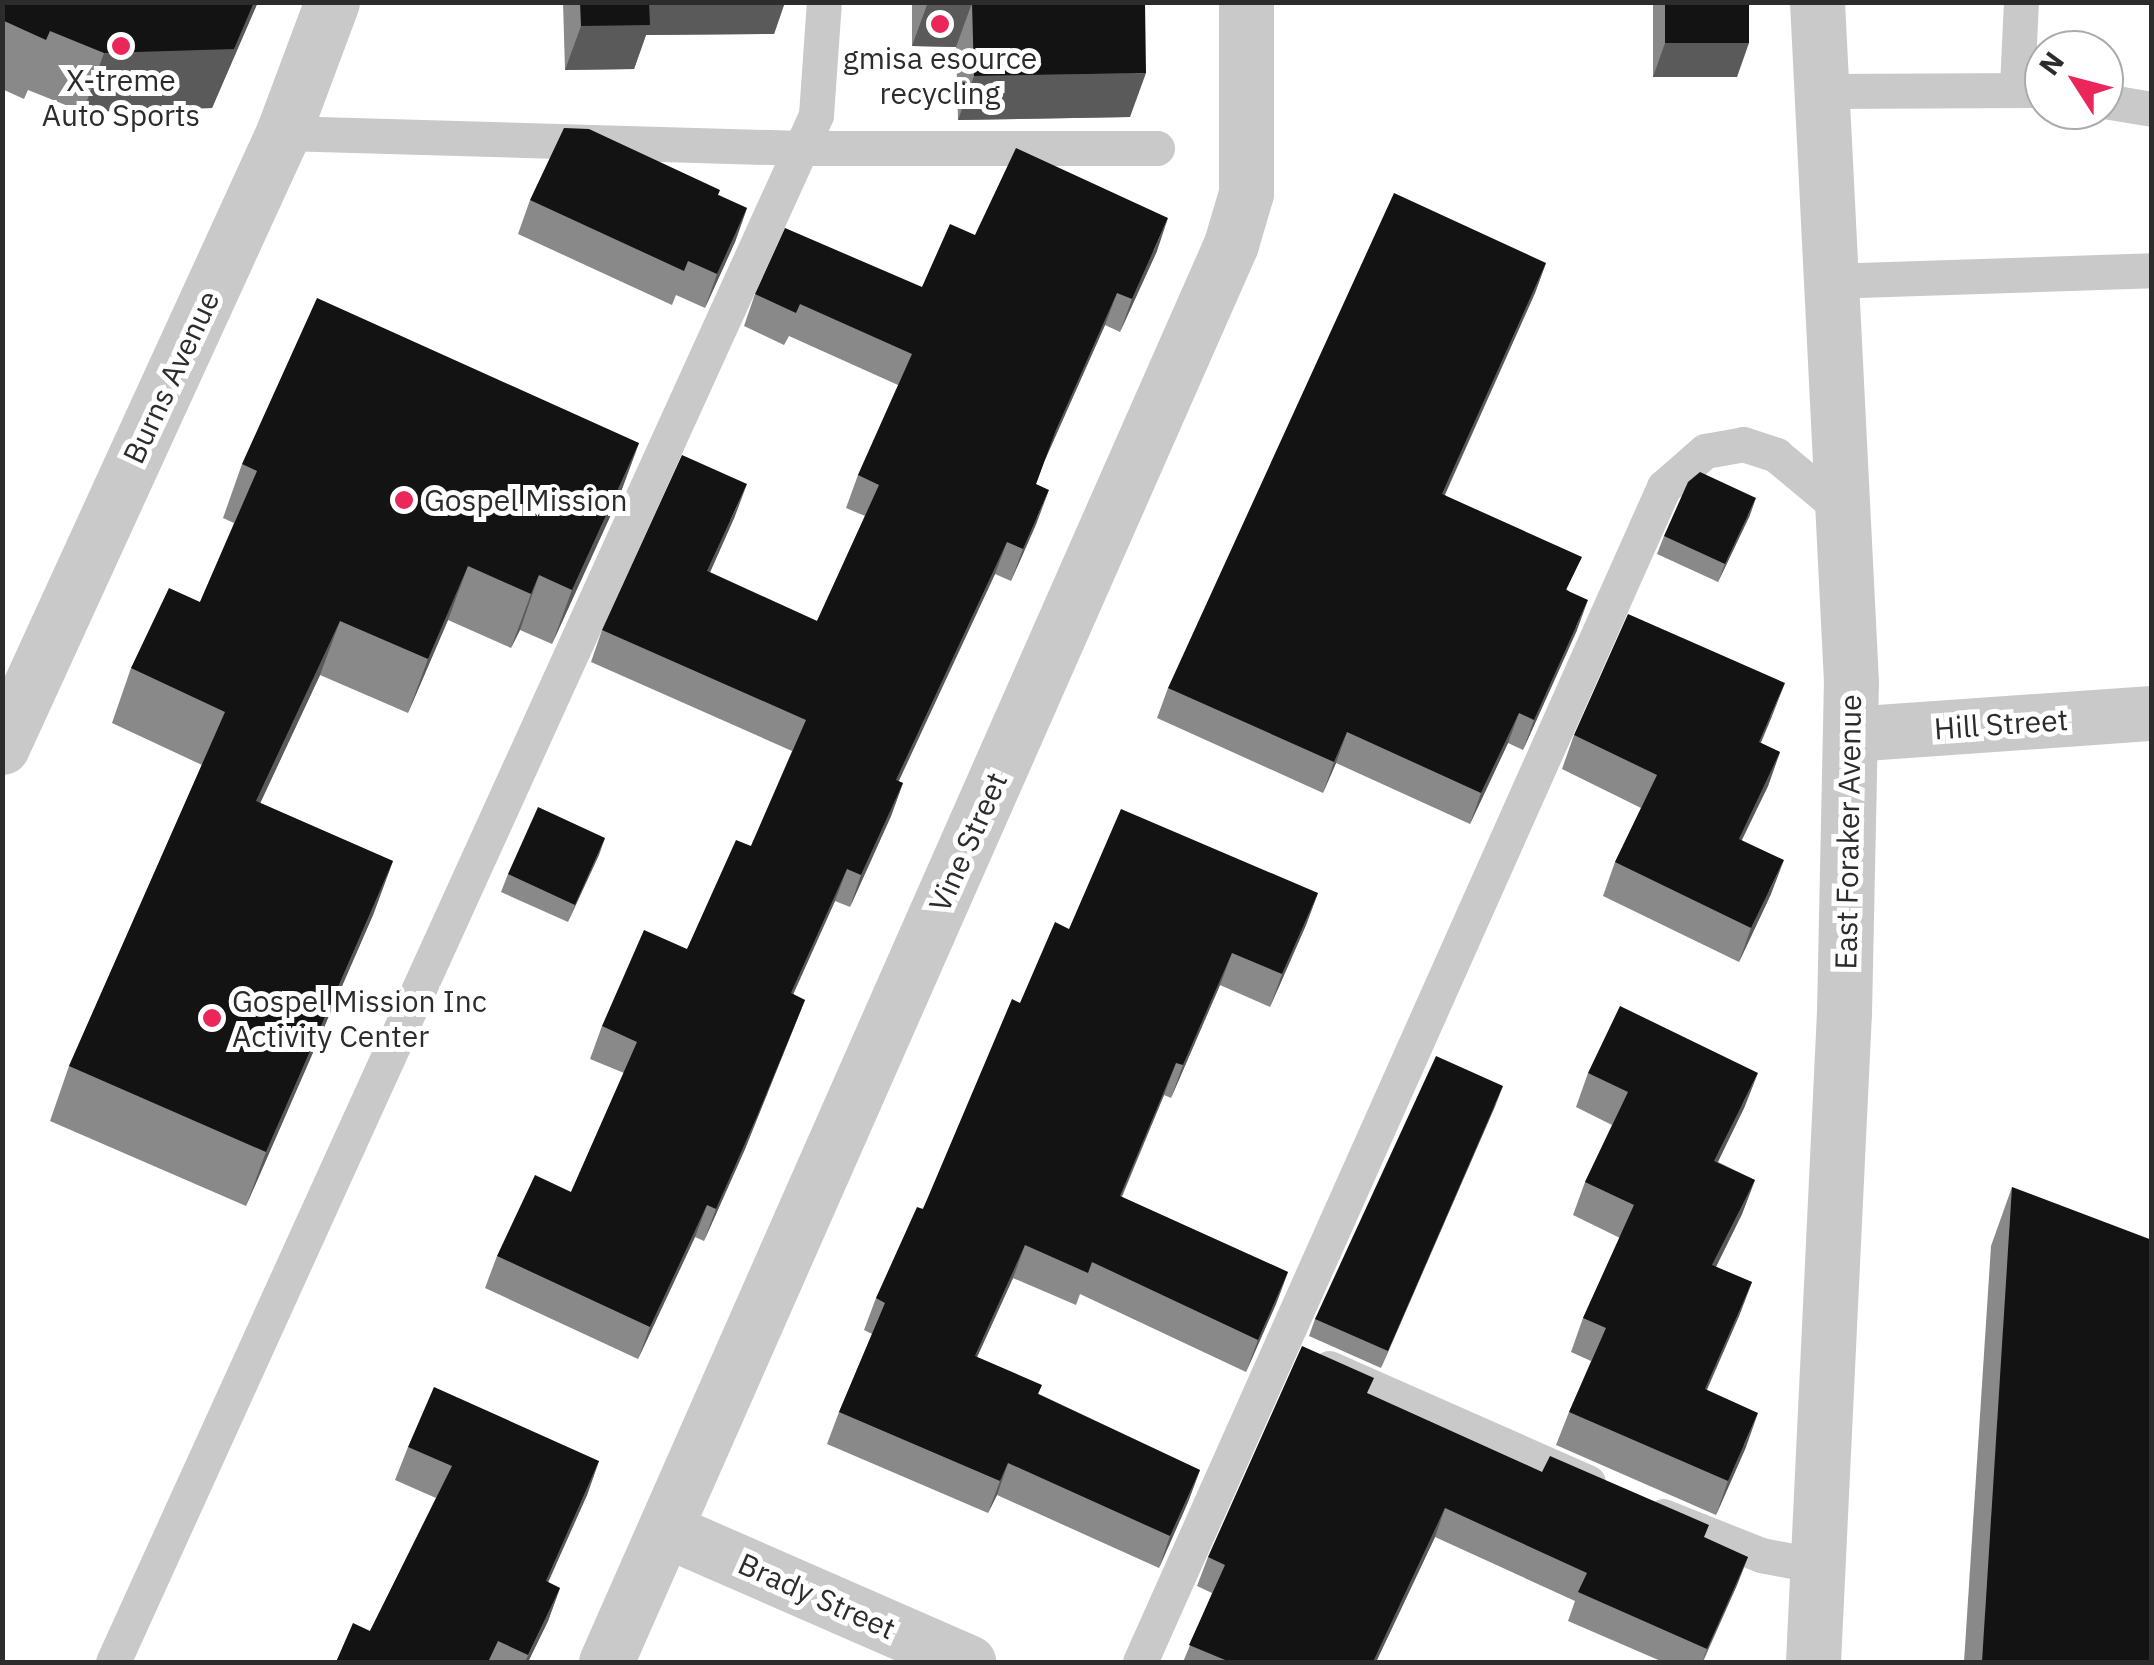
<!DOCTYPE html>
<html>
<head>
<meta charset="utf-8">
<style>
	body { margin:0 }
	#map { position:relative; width:2154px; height:1665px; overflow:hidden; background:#fff; font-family:"IBM Plex Sans",sans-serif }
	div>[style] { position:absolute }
	.lane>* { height:35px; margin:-17.5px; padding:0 17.5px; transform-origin:17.5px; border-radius:17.5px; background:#c9c9c9 }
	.street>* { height:55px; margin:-27.5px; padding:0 27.5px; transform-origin:27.5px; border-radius:27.5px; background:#c9c9c9 }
	.wall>* { inset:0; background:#898989 }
	.shaded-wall>* { inset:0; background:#5a5a5a }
	.building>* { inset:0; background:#131313 }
	.dots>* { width:28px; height:28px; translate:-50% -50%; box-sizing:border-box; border:5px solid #fff; border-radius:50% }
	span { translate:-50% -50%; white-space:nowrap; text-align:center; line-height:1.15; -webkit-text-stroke:10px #fff; paint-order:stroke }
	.poi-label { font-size:30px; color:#2c2c2c }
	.left { translate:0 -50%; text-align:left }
	.street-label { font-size:30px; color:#2c2c2c }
	.frame { position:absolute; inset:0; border:5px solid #2c2c2c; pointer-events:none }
	.north { position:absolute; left:2024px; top:30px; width:100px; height:100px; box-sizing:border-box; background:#fff; border:2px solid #ababab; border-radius:50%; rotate:306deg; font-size:28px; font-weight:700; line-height:40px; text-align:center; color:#2c2c2c }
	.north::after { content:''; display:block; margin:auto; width:35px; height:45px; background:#ea265b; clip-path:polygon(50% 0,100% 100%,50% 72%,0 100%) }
</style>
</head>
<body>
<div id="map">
	<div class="lane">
		<i style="left:2017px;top:86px;width:84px;rotate:-87.3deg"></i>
		<i style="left:1820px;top:91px;width:224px;rotate:-0.3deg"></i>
		<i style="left:2104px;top:101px;width:49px;rotate:9.5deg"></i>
		<i style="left:283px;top:133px;width:519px;rotate:1.66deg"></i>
		<i style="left:802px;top:148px;width:355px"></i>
		<i style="left:1828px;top:281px;width:324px;rotate:-1.9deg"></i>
		<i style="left:1329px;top:1368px;width:283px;rotate:23.8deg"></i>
		<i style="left:1663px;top:1516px;width:105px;rotate:21.7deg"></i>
		<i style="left:1761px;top:1555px;width:58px;rotate:10.9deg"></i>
		<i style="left:113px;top:1662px;width:1699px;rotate:-65.56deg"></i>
		<i style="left:816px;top:115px;width:113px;rotate:-86deg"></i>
		<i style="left:1140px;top:1662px;width:1287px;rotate:-65.97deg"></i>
		<i style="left:1664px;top:487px;width:55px;rotate:-41.3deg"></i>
		<i style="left:1705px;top:451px;width:39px;rotate:-10deg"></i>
		<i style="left:1743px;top:444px;width:35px;rotate:18deg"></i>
		<i style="left:1776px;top:455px;width:86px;rotate:39.8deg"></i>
	</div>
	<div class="street">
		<i style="left:1850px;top:734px;width:303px;rotate:-4deg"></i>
		<i style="left:2px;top:747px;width:675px;rotate:-65.41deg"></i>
		<i style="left:283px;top:133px;width:140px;rotate:-69.5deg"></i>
		<i style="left:666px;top:1530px;width:330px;rotate:23.6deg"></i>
		<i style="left:606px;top:1662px;width:1550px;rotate:-66.21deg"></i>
		<i style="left:1231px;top:244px;width:53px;rotate:-73.6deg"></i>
		<i style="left:1246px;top:193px;width:191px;rotate:-90deg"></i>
		<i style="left:1813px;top:1662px;width:650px;rotate:-87.27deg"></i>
		<i style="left:1844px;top:1013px;width:331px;rotate:-88.8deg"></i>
		<i style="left:1851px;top:682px;width:681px;rotate:-92.86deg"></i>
	</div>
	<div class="wall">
		<i style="clip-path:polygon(2px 2px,258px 2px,212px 108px,83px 112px,28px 90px,24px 99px,2px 89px)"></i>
		<i style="clip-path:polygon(563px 2px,785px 2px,774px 34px,646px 35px,634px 69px,565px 70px)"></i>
		<i style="clip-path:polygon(912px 2px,1145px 2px,1130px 117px,958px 120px,956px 47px,912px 46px)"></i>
		<i style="clip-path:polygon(1653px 2px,1749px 2px,1737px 77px,1653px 77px)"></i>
		<i style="clip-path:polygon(719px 195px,747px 208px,735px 242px,705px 308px,676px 295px,672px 305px,518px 234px,530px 200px)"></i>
		<i style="clip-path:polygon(975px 235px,1157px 251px,1120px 332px,1105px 325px,1044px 462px,1036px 484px,1037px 522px,1011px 581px,995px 574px,898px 781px,903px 783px,891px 816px,850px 907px,835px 901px,793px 994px,805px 1000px,745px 1149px,704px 1241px,695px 1237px,638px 1359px,485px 1288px,497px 1256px,571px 1192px,624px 1073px,590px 1059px,602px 1026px,687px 949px,751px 846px,792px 751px,591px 662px,602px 630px,735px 516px,710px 572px,817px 621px,865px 516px,846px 508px,858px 475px,898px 385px,789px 336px,784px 345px,744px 326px,755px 294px,922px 287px)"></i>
		<i style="clip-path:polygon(1546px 263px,1535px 293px,1445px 495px,1569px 591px,1577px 630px,1523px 750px,1508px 743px,1470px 824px,1336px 763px,1323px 793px,1157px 718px,1168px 688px)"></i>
		<i style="clip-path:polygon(639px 443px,619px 497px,552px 644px,520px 630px,511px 648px,448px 620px,408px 713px,320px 675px,260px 803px,393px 861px,373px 915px,246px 1206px,50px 1121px,69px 1066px,202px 765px,112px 723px,131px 668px,200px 602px,234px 523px,223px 518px,242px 464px)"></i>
		<i style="clip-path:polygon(1750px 515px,1718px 582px,1657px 554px,1664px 536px)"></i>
		<i style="clip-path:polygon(1772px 716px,1761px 743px,1780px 752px,1768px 786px,1742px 840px,1771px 894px,1739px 962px,1603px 896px,1615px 862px,1641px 808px,1562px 769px,1574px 735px)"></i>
		<i style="clip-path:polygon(605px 838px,568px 922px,501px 892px,508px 874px)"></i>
		<i style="clip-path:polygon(1318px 893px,1306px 925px,1270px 1007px,1220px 985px,1171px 1098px,1164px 1095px,1122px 1197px,1288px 1272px,1276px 1304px,1246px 1372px,1080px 1294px,1076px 1305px,1013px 1278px,977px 1357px,1039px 1394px,1200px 1470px,1188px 1502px,1159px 1568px,997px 1495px,988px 1513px,827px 1444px,839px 1412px,872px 1334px,864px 1330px,876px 1298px,1069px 929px)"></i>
		<i style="clip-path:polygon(1588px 1073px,1745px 1106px,1718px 1162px,1755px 1180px,1742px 1214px,1716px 1267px,1752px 1282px,1739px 1316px,1707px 1390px,1746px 1447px,1716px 1515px,1556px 1445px,1569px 1412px,1591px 1361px,1571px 1352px,1583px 1318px,1620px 1238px,1573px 1215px,1585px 1182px,1612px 1125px,1576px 1107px)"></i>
		<i style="clip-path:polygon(1496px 1104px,1381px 1368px,1309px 1336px,1315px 1319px)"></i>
		<i style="clip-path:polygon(2012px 1187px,2152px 1662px,1964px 1662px,1991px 1246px)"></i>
		<i style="clip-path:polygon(1369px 1394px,1542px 1472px,1748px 1557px,1737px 1585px,1703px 1662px,1663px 1662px,1568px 1621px,1575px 1601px,1435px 1537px,1376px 1662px,1183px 1662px,1212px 1593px,1197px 1586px,1208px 1557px)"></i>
		<i style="clip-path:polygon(408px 1447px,599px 1461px,587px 1495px,548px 1582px,560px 1588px,548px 1621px,528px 1662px,336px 1662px,370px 1631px,436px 1498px,395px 1480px)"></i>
	</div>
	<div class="shaded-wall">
		<i style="clip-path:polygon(254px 2px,258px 2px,212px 108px,83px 112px,104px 53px)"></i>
		<i style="clip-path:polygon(645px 2px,785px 2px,774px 34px,646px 35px,634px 69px,565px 70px,581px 26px)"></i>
		<i style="clip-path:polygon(928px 2px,972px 3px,956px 47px,912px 46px)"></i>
		<i style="clip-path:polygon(1665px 43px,1749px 43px,1737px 77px,1653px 77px)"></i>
		<i style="clip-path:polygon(1146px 73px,1130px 117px,958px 120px,974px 76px)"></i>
		<i style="clip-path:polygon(747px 208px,735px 242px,705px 308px,717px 274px)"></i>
		<i style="clip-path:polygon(1168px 218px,1157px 251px,1120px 332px,1132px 299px)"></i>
		<i style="clip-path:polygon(1546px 263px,1535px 293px,1431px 525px,1442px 494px)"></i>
		<i style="clip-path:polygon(1117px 293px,1105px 325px,1044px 462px,1056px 430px)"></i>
		<i style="clip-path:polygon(639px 443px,619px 497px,552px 644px,572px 590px)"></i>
		<i style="clip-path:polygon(747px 484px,735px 516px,696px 604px,707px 571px)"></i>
		<i style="clip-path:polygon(1049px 490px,1037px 522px,1011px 581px,1023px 549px)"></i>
		<i style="clip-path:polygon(1756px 498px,1750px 515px,1718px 582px,1725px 564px)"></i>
		<i style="clip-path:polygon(1007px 542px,995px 574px,884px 813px,896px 780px)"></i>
		<i style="clip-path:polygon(468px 566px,448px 620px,408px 713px,428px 659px)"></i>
		<i style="clip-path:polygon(539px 575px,520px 630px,511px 648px,531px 594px)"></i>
		<i style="clip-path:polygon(1588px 600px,1577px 630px,1523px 750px,1534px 720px)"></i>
		<i style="clip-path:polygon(340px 621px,320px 675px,236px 855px,256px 801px)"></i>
		<i style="clip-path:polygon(1785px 683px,1772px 716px,1746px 776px,1759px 742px)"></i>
		<i style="clip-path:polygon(1519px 713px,1508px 743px,1470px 824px,1481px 793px)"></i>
		<i style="clip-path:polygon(1347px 732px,1336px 763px,1323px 793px,1334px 762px)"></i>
		<i style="clip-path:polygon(1780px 752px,1768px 786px,1726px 872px,1739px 839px)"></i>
		<i style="clip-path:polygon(903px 783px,891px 816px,850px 907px,861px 875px)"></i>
		<i style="clip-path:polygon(605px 838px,599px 855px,568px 922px,575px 905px)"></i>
		<i style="clip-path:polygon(1784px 860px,1771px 894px,1739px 962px,1751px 928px)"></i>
		<i style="clip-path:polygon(393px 861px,373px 915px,246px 1206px,266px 1152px)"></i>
		<i style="clip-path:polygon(847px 869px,835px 901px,779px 1026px,791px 993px)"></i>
		<i style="clip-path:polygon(1318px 893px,1306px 925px,1270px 1007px,1282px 974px)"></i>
		<i style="clip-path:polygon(1232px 953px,1220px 985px,1171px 1098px,1183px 1065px)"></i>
		<i style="clip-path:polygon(805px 1000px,745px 1149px,704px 1241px,716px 1209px)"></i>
		<i style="clip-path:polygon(1176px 1063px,1164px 1095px,1108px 1228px,1120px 1196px)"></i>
		<i style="clip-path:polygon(1758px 1073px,1745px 1106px,1702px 1194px,1714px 1161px)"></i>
		<i style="clip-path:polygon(1503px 1086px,1496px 1104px,1381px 1368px,1388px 1351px)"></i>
		<i style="clip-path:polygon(1755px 1180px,1742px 1214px,1700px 1299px,1712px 1265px)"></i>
		<i style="clip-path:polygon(707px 1205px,695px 1237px,638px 1359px,650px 1327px)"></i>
		<i style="clip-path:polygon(1025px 1245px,1013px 1278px,963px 1388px,975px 1356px)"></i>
		<i style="clip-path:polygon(1288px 1272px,1276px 1304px,1246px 1372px,1258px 1340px)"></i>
		<i style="clip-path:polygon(1752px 1282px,1739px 1316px,1692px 1423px,1705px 1389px)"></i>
		<i style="clip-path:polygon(1758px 1413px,1746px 1447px,1716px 1515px,1728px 1481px)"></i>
		<i style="clip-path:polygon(599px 1461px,587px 1495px,534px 1614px,546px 1581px)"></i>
		<i style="clip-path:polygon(1008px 1463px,997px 1495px,988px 1513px,1000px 1481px)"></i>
		<i style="clip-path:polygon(1200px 1470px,1188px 1502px,1159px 1568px,1170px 1536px)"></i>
		<i style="clip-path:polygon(1445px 1508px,1435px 1537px,1376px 1662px,1373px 1662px)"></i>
		<i style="clip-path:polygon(1748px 1557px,1737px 1585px,1702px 1662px,1707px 1649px)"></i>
		<i style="clip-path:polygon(560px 1588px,548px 1621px,528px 1662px,525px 1662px)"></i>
	</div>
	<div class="building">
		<i style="clip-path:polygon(2px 2px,254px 2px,234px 49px,104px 53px,50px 31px,46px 40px,2px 20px)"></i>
		<i style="clip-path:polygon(580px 2px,649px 2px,650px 25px,581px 26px)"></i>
		<i style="clip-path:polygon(933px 2px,1145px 2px,1146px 73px,974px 76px,972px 3px)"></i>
		<i style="clip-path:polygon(1665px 2px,1749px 2px,1749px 43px,1665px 43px)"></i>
		<i style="clip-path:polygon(564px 128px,589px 129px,720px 190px,718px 195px,747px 208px,717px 274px,688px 261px,684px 271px,530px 200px)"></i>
		<i style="clip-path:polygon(1016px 148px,1168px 218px,1132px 299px,1117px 293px,1056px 430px,1036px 484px,1049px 490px,1023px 549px,1007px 542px,896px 780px,903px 783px,861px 875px,847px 869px,791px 993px,805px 1000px,757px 1116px,716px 1209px,707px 1205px,650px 1327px,497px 1256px,535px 1175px,571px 1192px,637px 1042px,602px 1026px,644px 930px,687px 949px,736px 840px,751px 846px,806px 720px,602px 630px,682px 455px,747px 484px,707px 571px,817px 621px,879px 485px,858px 475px,912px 354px,800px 304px,796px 313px,755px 294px,785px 228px,922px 287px,950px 224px,975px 235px)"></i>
		<i style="clip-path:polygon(1394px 193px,1546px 263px,1442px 494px,1582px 557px,1566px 590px,1588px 600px,1534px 720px,1519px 713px,1481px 793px,1347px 732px,1334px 762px,1168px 688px)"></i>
		<i style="clip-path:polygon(317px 298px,639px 443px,572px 590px,539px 575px,531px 594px,468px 566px,428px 659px,340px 621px,256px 801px,393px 861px,266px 1152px,69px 1066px,225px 712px,131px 668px,169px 588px,200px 602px,257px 471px,242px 464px)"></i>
		<i style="clip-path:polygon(1700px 472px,1756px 498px,1725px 564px,1664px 536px,1688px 482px)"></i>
		<i style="clip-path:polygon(1628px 614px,1785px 683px,1759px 742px,1780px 752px,1739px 839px,1784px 860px,1751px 928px,1615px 862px,1657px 775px,1574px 735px)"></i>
		<i style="clip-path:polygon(538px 807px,605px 838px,575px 905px,508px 874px)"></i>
		<i style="clip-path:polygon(1121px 809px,1318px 893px,1282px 974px,1232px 953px,1183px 1065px,1176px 1063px,1120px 1196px,1288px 1272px,1258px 1340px,1092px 1262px,1088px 1273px,1025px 1245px,975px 1356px,1042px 1385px,1038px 1394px,1200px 1470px,1170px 1536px,1008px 1463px,1000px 1481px,839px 1412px,885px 1303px,876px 1298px,917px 1207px,923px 1209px,1012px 999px,1020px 1003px,1055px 922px,1069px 929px)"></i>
		<i style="clip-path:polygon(1620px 1006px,1758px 1073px,1714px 1161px,1755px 1180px,1712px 1265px,1752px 1282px,1705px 1389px,1758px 1413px,1728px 1481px,1569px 1412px,1606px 1328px,1583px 1318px,1634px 1205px,1585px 1182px,1628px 1092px,1588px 1073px)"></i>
		<i style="clip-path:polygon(1436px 1056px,1503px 1086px,1388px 1351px,1315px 1319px)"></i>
		<i style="clip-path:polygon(2012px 1187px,2152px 1240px,2152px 1662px,1982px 1662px)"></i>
		<i style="clip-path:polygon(1302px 1346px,1374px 1378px,1367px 1393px,1542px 1472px,1550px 1456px,1709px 1525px,1704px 1537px,1748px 1557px,1707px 1649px,1578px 1592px,1587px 1573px,1445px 1508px,1373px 1662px,1230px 1662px,1189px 1645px,1225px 1565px,1208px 1557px)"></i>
		<i style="clip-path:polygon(434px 1387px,599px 1461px,546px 1581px,560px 1588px,528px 1655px,498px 1641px,488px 1662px,336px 1662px,353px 1623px,370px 1631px,452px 1466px,408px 1447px)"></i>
	</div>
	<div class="dots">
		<i style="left:940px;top:24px;background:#ea265b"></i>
		<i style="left:121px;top:46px;background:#ea265b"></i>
		<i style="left:404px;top:500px;background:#ea265b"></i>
		<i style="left:212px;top:1018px;background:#ea265b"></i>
	</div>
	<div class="poi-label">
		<span style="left:940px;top:75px">gmisa esource<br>recycling</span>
		<span style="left:121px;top:97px">X-treme<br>Auto Sports</span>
		<span class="left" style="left:424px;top:500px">Gospel Mission</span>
		<span class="left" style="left:232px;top:1018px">Gospel Mission Inc<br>Activity Center</span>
	</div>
	<div class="street-label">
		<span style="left:171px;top:377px;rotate:-65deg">Burns Avenue</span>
		<span style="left:2001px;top:724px;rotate:-4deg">Hill Street</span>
		<span style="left:1848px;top:832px;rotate:-89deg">East Foraker Avenue</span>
		<span style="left:968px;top:842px;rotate:-66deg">Vine Street</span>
		<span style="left:817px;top:1596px;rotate:24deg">Brady Street</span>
	</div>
	<div class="frame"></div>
	<div class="north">N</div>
</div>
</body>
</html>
